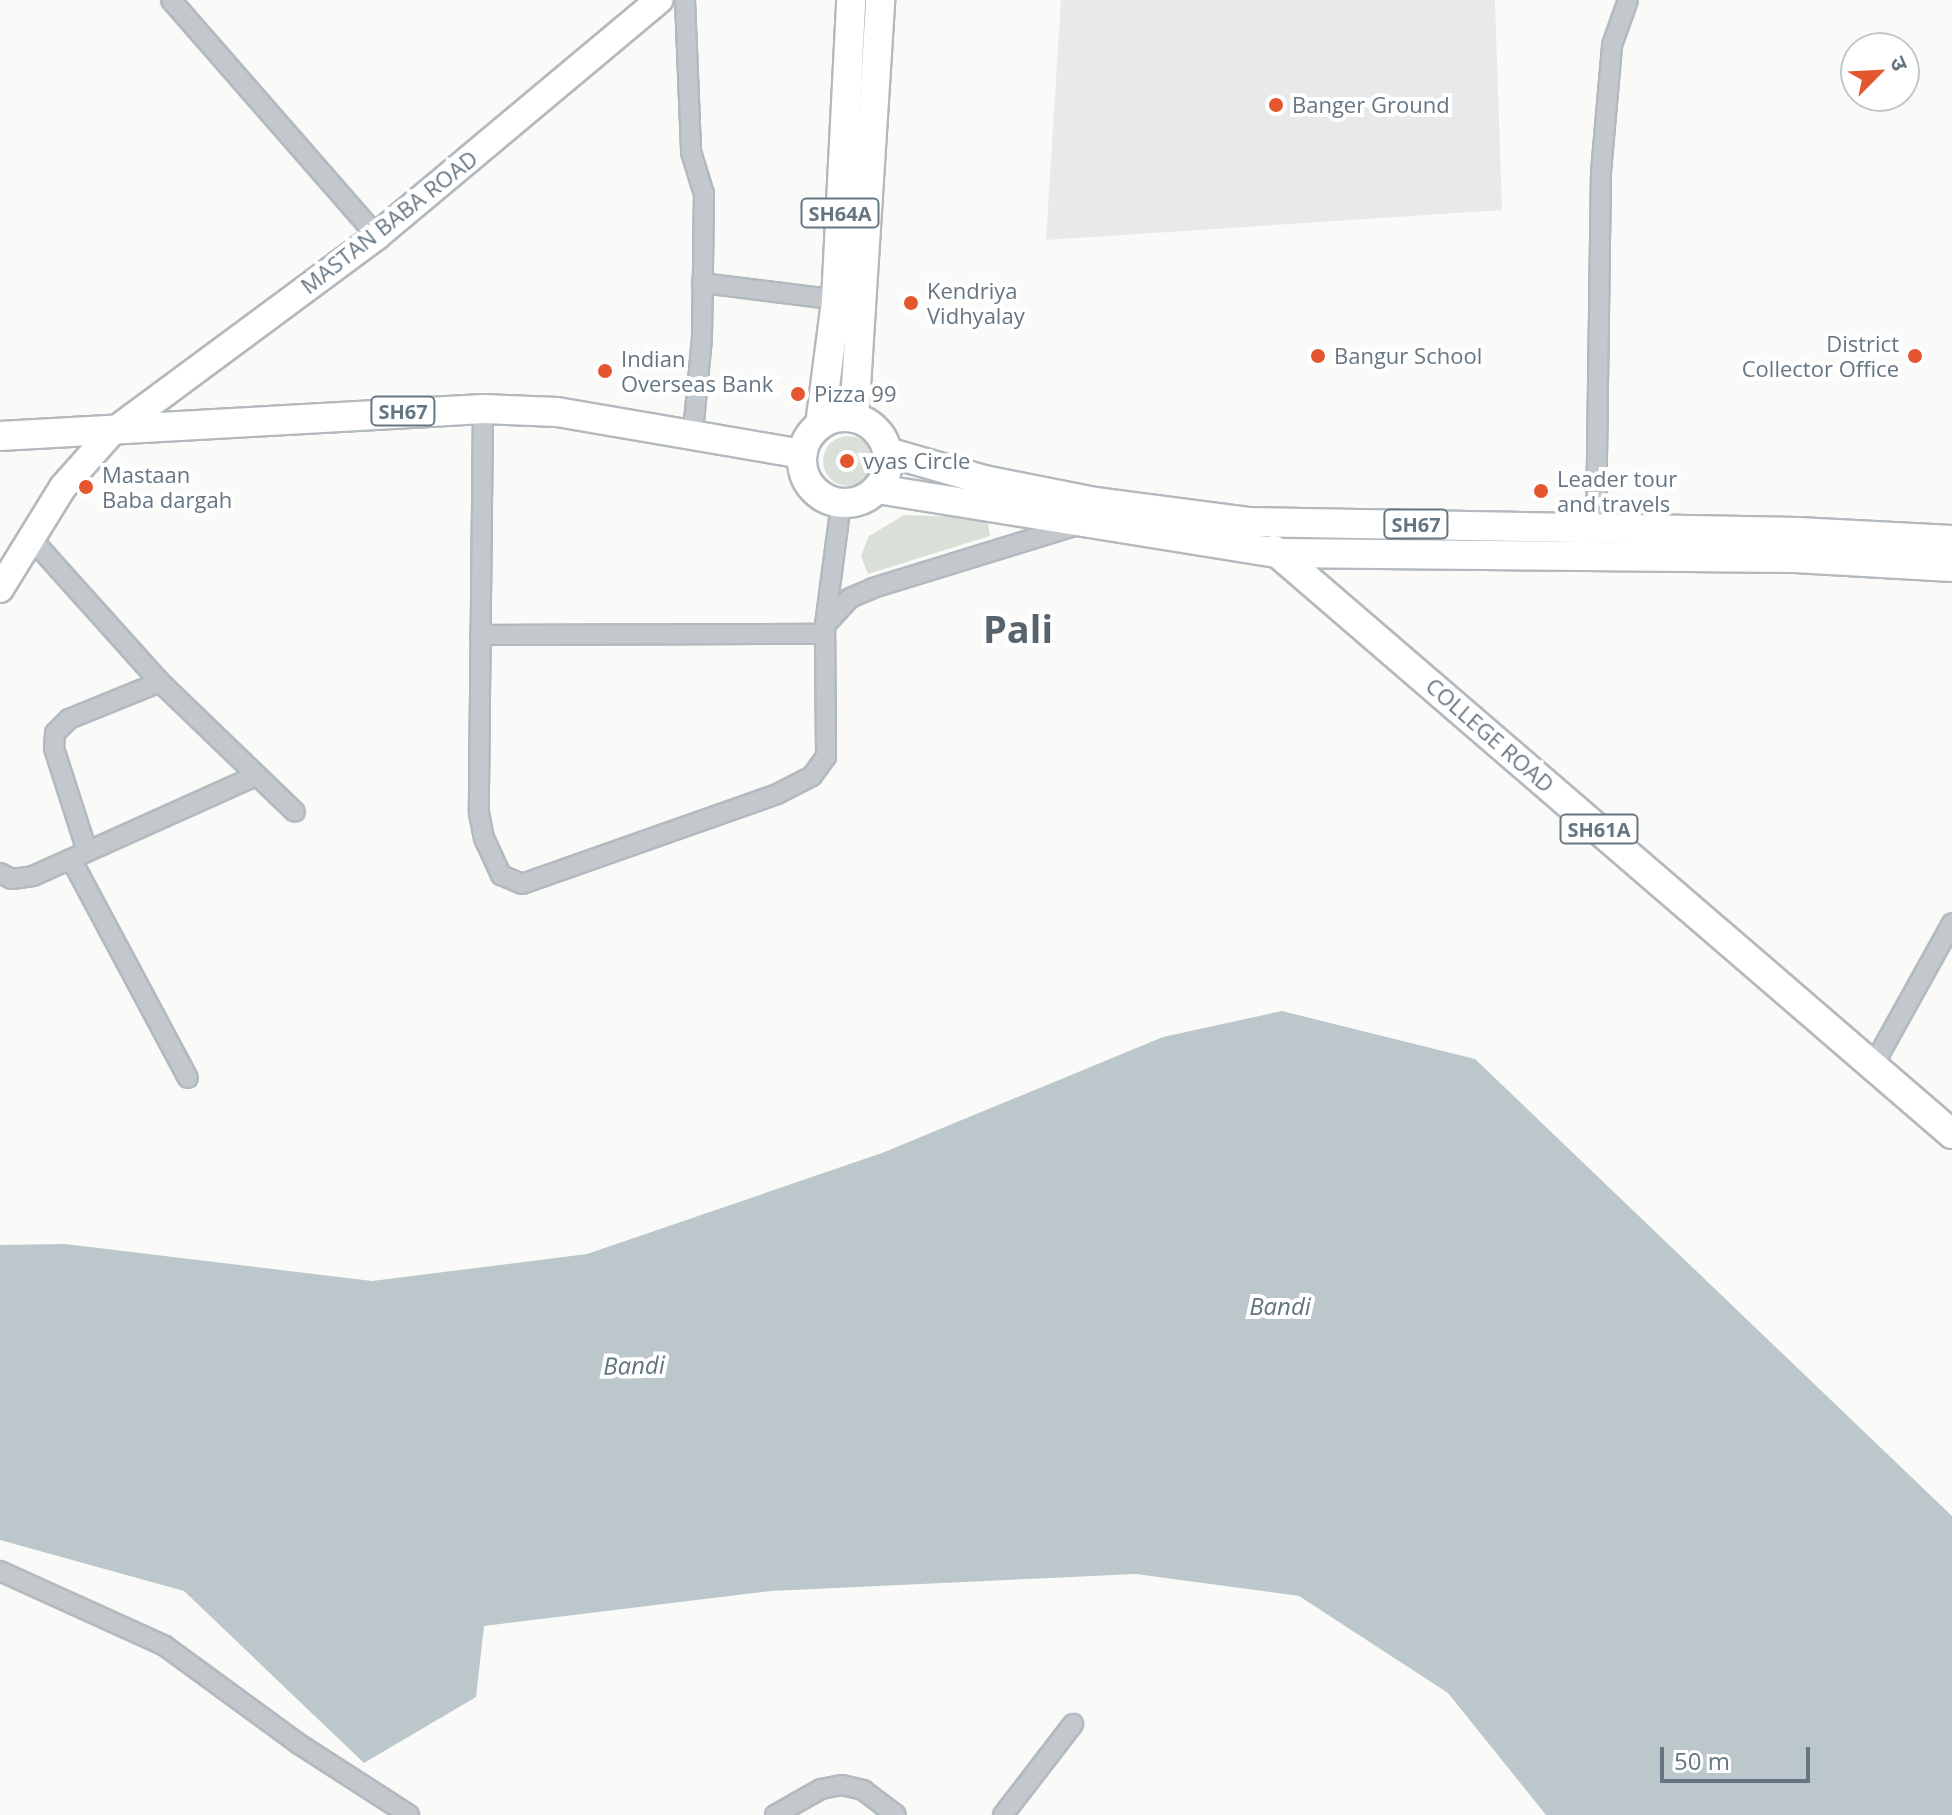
<!DOCTYPE html>
<html>
<head>
<meta charset="utf-8">
<style>
	body { margin:0 }
	#map { position:relative; width:1952px; height:1815px; overflow:hidden; background:#fafaf8; font-family:"Open Sans","Noto Sans Devanagari",sans-serif }
	div>[style] { position:absolute }
	.built>* { inset:0; background:#e8e9e9 }
	.green>* { inset:0; background:#dadfd7 }
	.round { border-radius:50% }
	.water>* { inset:0; background:#bbc7cb }
	.roads { filter:drop-shadow(2px 0 #b3babf) drop-shadow(-2px 0 #b3babf) drop-shadow(0 2px #b3babf) drop-shadow(0 -2px #b3babf) }
	.street>* { height:18px; margin:-9px; padding:0 9px; transform-origin:9px; border-radius:9px; background:#c3c8cc }
	.secondary>* { height:26px; margin:-13px; padding:0 13px; transform-origin:13px; border-radius:13px; background:#fff }
	.primary>* { height:28px; margin:-14px; padding:0 14px; transform-origin:14px; border-radius:14px; background:#fff }
	.primary>.ring { margin:-14px; padding:0; box-sizing:content-box; background:none; border:28px solid #fff; border-radius:50% }
	.dots>* { width:22px; height:22px; translate:-50% -50%; box-sizing:border-box; border:4px solid #fff; border-radius:50% }
	span { translate:-50% -50%; white-space:nowrap; text-align:center; line-height:1.15; -webkit-text-stroke:8px #fff; paint-order:stroke }
	.shield-label span { padding:2px 6px; background:#fff; border:2px solid; border-radius:6px; -webkit-text-stroke-width:0 }
	.shield-label { font-size:20px; color:#657683; font-weight:700 }
	.poi-label { font-size:22px; color:#657683 }
	.left { translate:0 -50%; text-align:left }
	.right { translate:-100% -50%; text-align:right }
	.street-label { font-size:22px; color:#657683 }
	.water-label { font-size:24px; color:#60757c; font-style:italic }
	.town-label { font-size:38px; color:#57646e; font-weight:700 }
	.north { position:absolute; left:1840px; top:32px; width:80px; height:80px; box-sizing:border-box; background:#fff; border:2px solid #c1c8cd; border-radius:50%; rotate:66deg; font-size:22px; font-weight:700; line-height:32px; text-align:center; color:#657683 }
	.north::after { content:''; display:block; margin:auto; width:28px; height:36px; background:#e4572e; clip-path:polygon(50% 0,100% 100%,50% 72%,0 100%) }
	.scale { position:absolute; left:1660px; top:1747px; width:150px; height:36px; box-sizing:border-box; border:4px solid #657683; border-top:0; padding-left:10px; font-size:24px; line-height:28px; white-space:nowrap; color:#657683; -webkit-text-stroke:6px #fff; paint-order:stroke }
</style>
</head>
<body>
<div id="map">
	<div class="built">
		<i style="clip-path:polygon(1061px 0,1495px 0,1502px 210px,1046px 240px)"></i>
	</div>
	<div class="green">
		<i class="round" style="left:823px;top:436px;width:50px;height:50px"></i>
		<i style="clip-path:polygon(904px 515px,987px 518px,990px 536px,868px 574px,861px 556px,869px 536px)"></i>
	</div>
	<div class="water">
		<i style="clip-path:polygon(1282px 1011px,1475px 1059px,1952px 1516px,1952px 1815px,1546px 1815px,1448px 1693px,1299px 1596px,1136px 1574px,771px 1591px,484px 1626px,476px 1697px,364px 1763px,184px 1591px,0 1540px,0 1245px,65px 1244px,372px 1281px,587px 1254px,882px 1153px,1163px 1037px)"></i>
	</div>
	<div class="roads">
		<div class="street">
			<i style="left:171px;top:0;width:313px;rotate:48.9deg"></i>
			<i style="left:685px;top:0;width:152px;rotate:87.7deg"></i>
			<i style="left:691px;top:152px;width:44px;rotate:72.8deg"></i>
			<i style="left:704px;top:194px;width:144px;rotate:90.8deg"></i>
			<i style="left:702px;top:338px;width:93px;rotate:95.5deg"></i>
			<i style="left:702px;top:283px;width:145px;rotate:7.1deg"></i>
			<i style="left:483px;top:409px;width:404px;rotate:90.6deg"></i>
			<i style="left:479px;top:813px;width:25px;rotate:79deg"></i>
			<i style="left:484px;top:838px;width:41px;rotate:65.3deg"></i>
			<i style="left:501px;top:875px;width:23px;rotate:23deg"></i>
			<i style="left:522px;top:884px;width:270px;rotate:-19.4deg"></i>
			<i style="left:777px;top:794px;width:39px;rotate:-27deg"></i>
			<i style="left:812px;top:776px;width:24px;rotate:-54deg"></i>
			<i style="left:826px;top:757px;width:132px;rotate:-90.4deg"></i>
			<i style="left:825px;top:625px;width:122px;rotate:-82.5deg"></i>
			<i style="left:1596px;top:528px;width:356px;rotate:-89.2deg"></i>
			<i style="left:1601px;top:172px;width:127px;rotate:-85deg"></i>
			<i style="left:1612px;top:45px;width:48px;rotate:-70.4deg"></i>
			<i style="left:29px;top:536px;width:196px;rotate:48.1deg"></i>
			<i style="left:160px;top:682px;width:187px;rotate:43.9deg"></i>
			<i style="left:825px;top:625px;width:37px;rotate:-47deg"></i>
			<i style="left:850px;top:598px;width:25px;rotate:-23deg"></i>
			<i style="left:873px;top:588px;width:214px;rotate:-17.1deg"></i>
			<i style="left:480px;top:635px;width:345px;rotate:-0.2deg"></i>
			<i style="left:87px;top:851px;width:108px;rotate:-107.8deg"></i>
			<i style="left:54px;top:748px;width:15px;rotate:-86deg"></i>
			<i style="left:55px;top:733px;width:20px;rotate:-45deg"></i>
			<i style="left:69px;top:719px;width:98px;rotate:-22.1deg"></i>
			<i style="left:71px;top:859px;width:248px;rotate:61.9deg"></i>
			<i style="left:0;top:873px;width:13px;rotate:27deg"></i>
			<i style="left:12px;top:879px;width:21px;rotate:-8deg"></i>
			<i style="left:33px;top:876px;width:244px;rotate:-24.2deg"></i>
			<i style="left:1874px;top:1064px;width:161px;rotate:-61deg"></i>
			<i style="left:0;top:1571px;width:181px;rotate:24.4deg"></i>
			<i style="left:165px;top:1646px;width:166px;rotate:36.2deg"></i>
			<i style="left:299px;top:1744px;width:131px;rotate:32.8deg"></i>
			<i style="left:775px;top:1815px;width:53px;rotate:-29.5deg"></i>
			<i style="left:821px;top:1789px;width:21px;rotate:-11deg"></i>
			<i style="left:842px;top:1785px;width:22px;rotate:13deg"></i>
			<i style="left:863px;top:1790px;width:41px;rotate:37.1deg"></i>
			<i style="left:1003px;top:1815px;width:115px;rotate:-52.4deg"></i>
		</div>
		<div class="secondary">
			<i style="left:0;top:589px;width:120px;rotate:-58.3deg"></i>
			<i style="left:63px;top:487px;width:72px;rotate:-48.4deg"></i>
			<i style="left:111px;top:433px;width:331px;rotate:-36.5deg"></i>
			<i style="left:377px;top:236px;width:368px;rotate:-39.9deg"></i>
		</div>
		<div class="primary">
			<i class="ring" style="left:802px;top:417px;width:58px;height:58px"></i>
			<i style="left:854px;top:418px;width:419px;rotate:-86.4deg"></i>
			<i style="left:820px;top:425px;width:125px;rotate:-82.6deg"></i>
			<i style="left:836px;top:301px;width:301px;rotate:-87.1deg"></i>
			<i style="left:0;top:436px;width:484px;rotate:-3.2deg"></i>
			<i style="left:483px;top:409px;width:74px;rotate:2.3deg"></i>
			<i style="left:557px;top:412px;width:249px;rotate:9.7deg"></i>
			<i style="left:887px;top:452px;width:101px;rotate:16.1deg"></i>
			<i style="left:984px;top:480px;width:113px;rotate:11.2deg"></i>
			<i style="left:1095px;top:502px;width:154px;rotate:7.4deg"></i>
			<i style="left:1248px;top:522px;width:550px;rotate:1.04deg"></i>
			<i style="left:1798px;top:532px;width:154px;rotate:3deg"></i>
			<i style="left:877px;top:489px;width:406px;rotate:9.1deg"></i>
			<i style="left:1278px;top:553px;width:517px;rotate:0.55deg"></i>
			<i style="left:1795px;top:558px;width:157px;rotate:3.3deg"></i>
			<i style="left:1274px;top:550px;width:895px;rotate:40.74deg"></i>
		</div>
	</div>
	<div class="dots">
		<i style="left:1276px;top:105px;background:#e4572e"></i>
		<i style="left:911px;top:303px;background:#e4572e"></i>
		<i style="left:1318px;top:356px;background:#e4572e"></i>
		<i style="left:1915px;top:356px;background:#e4572e"></i>
		<i style="left:605px;top:371px;background:#e4572e"></i>
		<i style="left:798px;top:394px;background:#e4572e"></i>
		<i style="left:847px;top:461px;background:#e4572e"></i>
		<i style="left:86px;top:487px;background:#e4572e"></i>
		<i style="left:1541px;top:491px;background:#e4572e"></i>
	</div>
	<div class="shield-label">
		<span style="left:840px;top:213px">SH64A</span>
		<span style="left:403px;top:411px">SH67</span>
		<span style="left:1416px;top:524px">SH67</span>
		<span style="left:1599px;top:829px">SH61A</span>
	</div>
	<div class="poi-label">
		<span class="left" style="left:1292px;top:105px">Banger Ground</span>
		<span class="left" style="left:927px;top:303px">Kendriya<br>Vidhyalay</span>
		<span class="right" style="left:1899px;top:356px">District<br>Collector Office</span>
		<span class="left" style="left:1334px;top:356px">Bangur School</span>
		<span class="left" style="left:621px;top:371px">Indian<br>Overseas Bank</span>
		<span class="left" style="left:814px;top:394px">Pizza 99</span>
		<span class="left" style="left:863px;top:461px">vyas Circle</span>
		<span class="left" style="left:102px;top:487px">Mastaan<br>Baba dargah</span>
		<span class="left" style="left:1557px;top:491px">Leader tour<br>and travels</span>
	</div>
	<div class="street-label">
		<span style="left:389px;top:222px;rotate:-38deg">MASTAN BABA ROAD</span>
		<span style="left:1490px;top:735px;rotate:41deg">COLLEGE ROAD</span>
	</div>
	<div class="water-label">
		<span style="left:1280px;top:1306px">Bandi</span>
		<span style="left:634px;top:1365px;rotate:-1deg">Bandi</span>
	</div>
	<div class="town-label">
		<span style="left:1018px;top:629px">Pali</span>
	</div>
	<div class="north">उ</div>
	<div class="scale">50 m</div>
</div>
</body>
</html>
